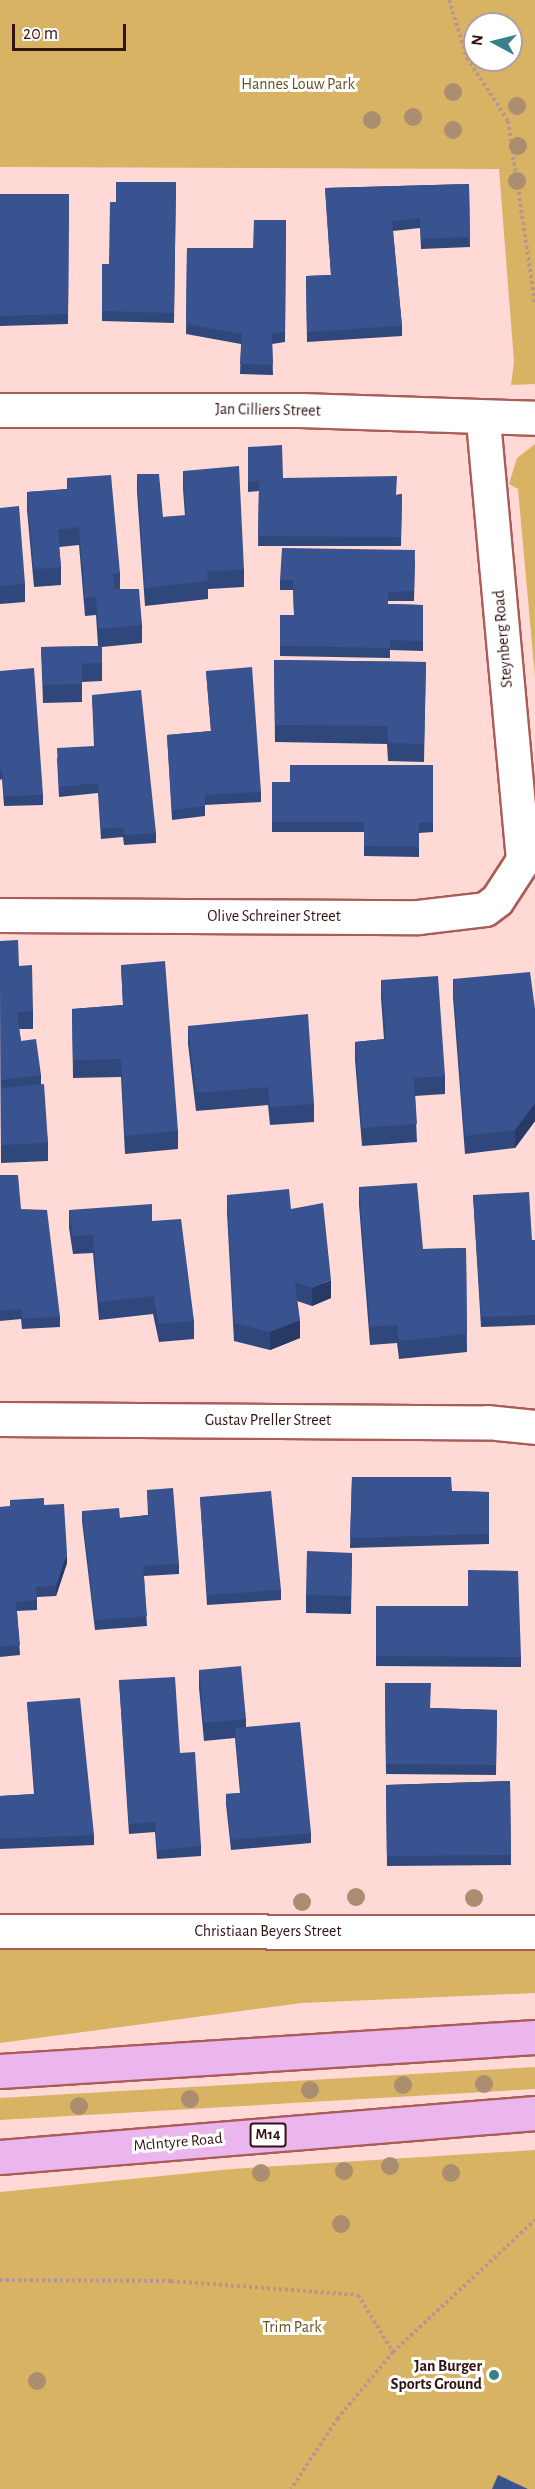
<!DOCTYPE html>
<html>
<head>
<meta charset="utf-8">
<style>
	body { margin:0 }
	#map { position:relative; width:535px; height:2489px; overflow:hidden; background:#ffd9d6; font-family:"Alegreya Sans",sans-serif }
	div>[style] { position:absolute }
	.green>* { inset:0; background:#d8b364 }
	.path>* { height:4px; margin-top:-2px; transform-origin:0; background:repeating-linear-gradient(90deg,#b99592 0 3px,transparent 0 6px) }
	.roads { filter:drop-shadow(2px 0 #ac5c56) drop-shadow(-2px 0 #ac5c56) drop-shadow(0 2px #ac5c56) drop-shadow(0 -2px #ac5c56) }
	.minor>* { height:33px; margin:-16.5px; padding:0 16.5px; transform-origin:16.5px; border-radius:16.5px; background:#fff }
	.primary>* { height:33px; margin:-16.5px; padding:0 16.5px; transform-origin:16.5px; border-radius:16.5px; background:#ebb6ee }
	.trees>* { width:18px; height:18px; margin:-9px; border-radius:50%; background:#ab8e70 }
	.wall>* { inset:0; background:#30477c }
	.shaded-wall>* { inset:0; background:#273a65 }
	.building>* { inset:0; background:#385390 }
	.dots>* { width:16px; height:16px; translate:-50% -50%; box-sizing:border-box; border:3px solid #fff; border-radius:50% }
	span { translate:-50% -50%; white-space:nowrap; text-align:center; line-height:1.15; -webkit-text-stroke:6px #fff; paint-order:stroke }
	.shield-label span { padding:2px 4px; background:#fff; border:2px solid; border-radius:4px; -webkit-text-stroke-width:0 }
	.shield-label { font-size:15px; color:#331311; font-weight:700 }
	.park-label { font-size:16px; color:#67511d }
	.street-label { font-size:16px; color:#331311 }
	.poi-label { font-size:16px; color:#331311; font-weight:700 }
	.right { translate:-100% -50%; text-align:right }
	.north { position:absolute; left:463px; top:12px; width:60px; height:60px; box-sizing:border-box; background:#fff; border:2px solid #ada1a0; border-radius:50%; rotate:277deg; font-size:16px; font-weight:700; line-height:24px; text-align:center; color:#331311 }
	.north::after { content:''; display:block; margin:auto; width:21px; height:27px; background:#398189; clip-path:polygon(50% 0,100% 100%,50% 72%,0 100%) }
	.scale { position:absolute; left:12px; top:24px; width:114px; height:27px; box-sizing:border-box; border:3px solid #331311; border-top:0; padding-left:8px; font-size:18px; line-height:21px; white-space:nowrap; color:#331311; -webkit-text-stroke:4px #fff; paint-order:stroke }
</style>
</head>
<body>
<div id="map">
	<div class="green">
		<i style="clip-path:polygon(evenodd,0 0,535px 0,535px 384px,511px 385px,514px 362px,499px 169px,0 167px,0 0,475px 24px,511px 24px,511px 60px,475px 60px,475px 24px)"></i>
		<i style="clip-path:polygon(535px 444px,535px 677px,518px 489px,509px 484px,517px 458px)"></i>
		<i style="clip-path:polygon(0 1950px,535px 1950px,535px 1993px,302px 2003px,0 2043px)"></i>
		<i style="clip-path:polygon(535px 2067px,535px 2089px,0 2120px,0 2098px)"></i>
		<i style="clip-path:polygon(535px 2150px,535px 2489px,0 2489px,0 2192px,232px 2169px)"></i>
	</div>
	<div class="path">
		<i style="left:449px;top:0;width:61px;rotate:72.8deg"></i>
		<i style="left:467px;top:58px;width:75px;rotate:56.9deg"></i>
		<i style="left:508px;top:121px;width:184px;rotate:81.6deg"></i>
		<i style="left:0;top:2280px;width:171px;rotate:0.3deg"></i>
		<i style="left:171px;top:2281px;width:188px;rotate:4.3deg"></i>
		<i style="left:358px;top:2295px;width:67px;rotate:58.4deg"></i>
		<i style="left:393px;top:2352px;width:86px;rotate:129.8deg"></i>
		<i style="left:338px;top:2418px;width:85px;rotate:123.5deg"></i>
		<i style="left:393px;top:2352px;width:194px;rotate:-42.9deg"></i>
	</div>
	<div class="roads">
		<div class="minor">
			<i style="left:0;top:410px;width:300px"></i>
			<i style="left:300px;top:410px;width:235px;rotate:1.9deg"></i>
			<i style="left:0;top:915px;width:418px;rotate:0.3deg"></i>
			<i style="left:418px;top:917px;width:67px;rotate:-6.8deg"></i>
			<i style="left:485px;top:909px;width:15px;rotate:-37deg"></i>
			<i style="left:497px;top:900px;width:48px;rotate:-57deg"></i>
			<i style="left:523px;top:860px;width:443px;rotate:-95.2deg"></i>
			<i style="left:0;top:1419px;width:487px;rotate:0.4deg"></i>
			<i style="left:487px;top:1422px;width:48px;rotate:5.9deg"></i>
			<i style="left:0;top:1931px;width:535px;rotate:0.11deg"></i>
		</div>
		<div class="primary">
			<i style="left:0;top:2071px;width:536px;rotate:-3.64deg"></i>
			<i style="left:0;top:2157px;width:537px;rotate:-4.7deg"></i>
		</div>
	</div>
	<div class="trees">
		<i style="left:453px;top:92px"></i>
		<i style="left:517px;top:106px"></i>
		<i style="left:413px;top:117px"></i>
		<i style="left:372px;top:120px"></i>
		<i style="left:453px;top:130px"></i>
		<i style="left:518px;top:146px"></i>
		<i style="left:517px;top:181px"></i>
		<i style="left:356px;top:1897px"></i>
		<i style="left:474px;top:1898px"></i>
		<i style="left:302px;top:1902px"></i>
		<i style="left:484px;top:2084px"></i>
		<i style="left:403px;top:2085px"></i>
		<i style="left:310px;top:2090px"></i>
		<i style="left:190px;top:2099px"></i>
		<i style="left:79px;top:2106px"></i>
		<i style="left:390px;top:2166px"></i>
		<i style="left:344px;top:2171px"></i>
		<i style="left:261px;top:2173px"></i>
		<i style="left:451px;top:2173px"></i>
		<i style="left:341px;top:2224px"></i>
		<i style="left:37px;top:2381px"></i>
	</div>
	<div class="wall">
		<i style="clip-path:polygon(176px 182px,174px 323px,102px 321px,102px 264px,109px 264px,116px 202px)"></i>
		<i style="clip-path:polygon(469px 184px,470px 247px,421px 249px,420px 228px,393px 231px,402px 326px,402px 336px,307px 342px,306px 276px,331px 275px,325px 188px)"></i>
		<i style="clip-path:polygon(0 194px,69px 194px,68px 324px,0 326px)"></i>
		<i style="clip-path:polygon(286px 220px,285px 342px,272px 344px,273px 375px,240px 374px,241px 344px,186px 334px,187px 248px,253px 248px)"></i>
		<i style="clip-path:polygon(248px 447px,283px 478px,396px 495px,402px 494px,401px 546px,258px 546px,259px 491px,248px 492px)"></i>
		<i style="clip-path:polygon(183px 471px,244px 570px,244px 587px,208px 589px,208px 599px,145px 606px,137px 492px,137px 474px,163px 517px,185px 516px,183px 489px)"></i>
		<i style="clip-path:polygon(67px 478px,120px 573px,120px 589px,142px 625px,142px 643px,102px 647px,102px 681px,82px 682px,82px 702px,43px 703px,41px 647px,98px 646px,96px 615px,85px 616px,79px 545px,59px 547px,61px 567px,61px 585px,34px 587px,27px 510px,27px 492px,67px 489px)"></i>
		<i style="clip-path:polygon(0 508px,25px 584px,25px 602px,0 604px)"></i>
		<i style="clip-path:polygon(415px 559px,414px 601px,388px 601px,388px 604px,423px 605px,423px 651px,390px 650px,390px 658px,280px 656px,280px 615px,294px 615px,293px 590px,280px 590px,280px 580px)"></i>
		<i style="clip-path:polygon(274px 660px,426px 662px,424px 762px,388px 761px,387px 744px,275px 742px)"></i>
		<i style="clip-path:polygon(0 671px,43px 795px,43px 805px,4px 806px,2px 779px,0 780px)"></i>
		<i style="clip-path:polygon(206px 671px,261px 792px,261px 802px,205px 805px,205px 816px,172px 820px,167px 735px,211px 731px)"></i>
		<i style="clip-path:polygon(92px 695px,156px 833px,156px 843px,124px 845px,123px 837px,101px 839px,98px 793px,59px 797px,57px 758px,94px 746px)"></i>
		<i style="clip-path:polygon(433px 765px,433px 832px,419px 833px,419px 857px,364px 856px,364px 832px,272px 832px,272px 782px,290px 782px)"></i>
		<i style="clip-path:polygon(0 941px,19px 966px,33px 1011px,33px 1029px,19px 1029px,21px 1041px,41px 1075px,41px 1085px,48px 1143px,48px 1161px,1px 1163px)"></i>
		<i style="clip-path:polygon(121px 965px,178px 1131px,178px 1149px,125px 1154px,121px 1077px,73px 1078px,72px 1009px,123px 1005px)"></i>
		<i style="clip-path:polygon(453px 979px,535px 1009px,535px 1121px,515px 1148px,465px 1154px,453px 997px)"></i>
		<i style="clip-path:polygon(381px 980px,445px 1076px,445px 1094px,415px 1096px,417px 1142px,362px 1146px,355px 1060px,355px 1042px,384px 1039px,381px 998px)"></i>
		<i style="clip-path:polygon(188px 1026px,314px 1104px,314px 1122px,270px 1125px,268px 1105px,196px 1111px,188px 1044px)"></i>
		<i style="clip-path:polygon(0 1175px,21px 1209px,60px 1317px,60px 1327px,22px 1329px,21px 1319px,0 1321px)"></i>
		<i style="clip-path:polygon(359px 1187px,423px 1249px,466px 1248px,467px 1352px,399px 1359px,397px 1343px,370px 1345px,359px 1205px)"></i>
		<i style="clip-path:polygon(227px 1195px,291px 1209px,331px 1298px,312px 1306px,297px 1301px,300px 1338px,270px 1350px,234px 1341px,227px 1213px)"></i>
		<i style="clip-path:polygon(473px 1195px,532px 1240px,535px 1240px,535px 1325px,481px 1327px)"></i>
		<i style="clip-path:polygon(69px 1210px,152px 1221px,194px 1321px,194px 1339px,159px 1342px,153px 1314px,99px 1320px,93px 1253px,73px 1254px,69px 1228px)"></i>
		<i style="clip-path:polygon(352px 1477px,452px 1491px,489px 1492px,489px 1544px,350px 1548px)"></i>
		<i style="clip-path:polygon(147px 1490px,179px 1564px,179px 1574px,144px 1576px,147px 1626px,95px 1630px,82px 1521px,82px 1511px,120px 1518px,148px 1515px)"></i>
		<i style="clip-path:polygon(200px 1497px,281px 1590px,281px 1600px,207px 1605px)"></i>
		<i style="clip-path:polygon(44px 1505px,67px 1563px,56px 1596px,37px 1597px,37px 1610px,17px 1611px,20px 1655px,0 1657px,0 1507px)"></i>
		<i style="clip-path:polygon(352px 1553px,351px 1614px,306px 1613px,306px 1595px)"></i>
		<i style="clip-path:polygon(376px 1606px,468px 1606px,521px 1657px,521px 1667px,376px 1666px)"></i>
		<i style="clip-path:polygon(199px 1670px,246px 1719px,246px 1727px,311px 1833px,311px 1843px,231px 1850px,226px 1804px,226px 1794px,240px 1793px,235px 1738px,204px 1741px,199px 1688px)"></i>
		<i style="clip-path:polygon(119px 1680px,180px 1753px,201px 1846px,201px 1856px,157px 1859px,155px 1832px,129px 1834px)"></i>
		<i style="clip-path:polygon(385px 1683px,430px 1708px,497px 1710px,496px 1775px,386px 1774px)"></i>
		<i style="clip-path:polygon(27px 1702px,94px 1835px,94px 1845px,0 1849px,0 1796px,34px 1794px)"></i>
		<i style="clip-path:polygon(510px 1781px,511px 1865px,387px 1866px,386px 1785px)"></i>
	</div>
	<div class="shaded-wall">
		<i style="clip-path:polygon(535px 1103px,535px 1121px,515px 1148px,515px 1130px)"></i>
		<i style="clip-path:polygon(331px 1280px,331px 1298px,312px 1306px,312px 1288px)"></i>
		<i style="clip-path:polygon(300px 1320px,300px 1338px,270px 1350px,270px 1332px)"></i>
		<i style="clip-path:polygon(67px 1553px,67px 1563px,56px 1596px,56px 1586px)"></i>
	</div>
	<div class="building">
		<i style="clip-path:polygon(116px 182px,176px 182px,174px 313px,102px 311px,102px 264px,109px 264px,110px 202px,116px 202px)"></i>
		<i style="clip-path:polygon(469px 184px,470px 237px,421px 239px,420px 218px,392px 221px,402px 326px,307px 332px,306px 276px,331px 275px,325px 188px)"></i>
		<i style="clip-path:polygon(0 194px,69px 194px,68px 314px,0 316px)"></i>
		<i style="clip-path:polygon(254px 220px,286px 220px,285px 332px,272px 334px,273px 365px,240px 364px,242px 334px,186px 324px,187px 248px,253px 248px)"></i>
		<i style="clip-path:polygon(282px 445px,283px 478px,397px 476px,396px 495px,402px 494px,401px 537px,258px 536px,259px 481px,248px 482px,248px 447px)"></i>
		<i style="clip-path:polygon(239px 466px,244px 570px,207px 571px,208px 581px,145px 588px,137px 474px,159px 474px,163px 517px,186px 515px,183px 471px)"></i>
		<i style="clip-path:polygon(111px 475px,120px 573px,113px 574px,114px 589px,139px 589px,142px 625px,98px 629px,96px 597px,85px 598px,79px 527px,58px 530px,61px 567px,34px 569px,27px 492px,68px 489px,67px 478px)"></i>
		<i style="clip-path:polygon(19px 506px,25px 584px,0 586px,0 508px)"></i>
		<i style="clip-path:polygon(282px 548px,415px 550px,414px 591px,388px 592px,388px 604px,423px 605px,423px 641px,390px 640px,390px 648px,280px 646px,280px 615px,294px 615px,293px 580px,280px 580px)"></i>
		<i style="clip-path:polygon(102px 646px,102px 663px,82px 664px,82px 684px,43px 685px,41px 647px)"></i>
		<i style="clip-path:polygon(274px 660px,426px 662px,424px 744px,388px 743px,387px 726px,275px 725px)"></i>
		<i style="clip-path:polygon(252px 667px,261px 792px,205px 795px,205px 806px,172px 810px,167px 735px,211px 731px,206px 671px)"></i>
		<i style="clip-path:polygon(34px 668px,43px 795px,4px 796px,2px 770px,0 770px,0 671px)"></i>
		<i style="clip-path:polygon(141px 690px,156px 833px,124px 835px,123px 827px,101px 829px,98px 783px,59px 787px,57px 748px,95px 746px,92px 695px)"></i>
		<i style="clip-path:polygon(290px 765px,433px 765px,433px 822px,419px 823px,419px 847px,364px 846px,364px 822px,272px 822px,272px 782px,290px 782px)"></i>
		<i style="clip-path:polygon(18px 940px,19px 966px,32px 965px,33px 1011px,17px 1012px,21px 1041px,36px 1039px,41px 1075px,1px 1080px,2px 1088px,44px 1084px,48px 1143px,1px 1145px,0 941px)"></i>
		<i style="clip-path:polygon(165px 961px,178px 1131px,125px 1136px,121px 1059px,73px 1060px,72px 1009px,123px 1005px,121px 965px)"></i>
		<i style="clip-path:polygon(530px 972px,535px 1009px,535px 1103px,515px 1130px,465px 1136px,453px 979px)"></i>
		<i style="clip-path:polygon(438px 976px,445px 1076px,414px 1078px,417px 1124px,362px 1128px,355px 1042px,386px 1039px,381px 980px)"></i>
		<i style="clip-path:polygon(308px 1014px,314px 1104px,270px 1107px,268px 1087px,196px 1093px,188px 1026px)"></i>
		<i style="clip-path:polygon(0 1175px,18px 1175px,21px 1209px,47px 1210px,60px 1317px,22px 1319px,21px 1309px,0 1311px)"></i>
		<i style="clip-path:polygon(417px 1183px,423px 1249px,466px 1248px,467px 1334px,399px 1341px,397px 1325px,370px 1327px,359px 1187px)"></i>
		<i style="clip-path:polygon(289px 1189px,291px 1209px,323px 1203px,331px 1280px,312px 1288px,295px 1282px,300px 1320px,270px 1332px,234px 1323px,227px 1195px)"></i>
		<i style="clip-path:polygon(529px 1192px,532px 1240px,535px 1240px,535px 1315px,481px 1317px,473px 1195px)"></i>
		<i style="clip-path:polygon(152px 1204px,152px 1221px,181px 1219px,194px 1321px,159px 1324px,153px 1296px,99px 1302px,93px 1235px,73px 1236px,69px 1210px)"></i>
		<i style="clip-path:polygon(352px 1477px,451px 1477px,452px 1491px,489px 1492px,489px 1534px,350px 1538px)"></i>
		<i style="clip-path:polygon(173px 1488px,179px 1564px,143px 1566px,147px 1616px,95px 1620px,82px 1511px,119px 1508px,120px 1518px,149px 1515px,147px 1490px)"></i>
		<i style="clip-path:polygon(271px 1491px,281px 1590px,207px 1595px,200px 1497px)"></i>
		<i style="clip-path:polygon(44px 1498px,44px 1505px,64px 1504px,67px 1553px,56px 1586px,36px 1587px,37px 1600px,16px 1602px,20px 1645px,0 1647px,0 1507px,10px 1506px,10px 1500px)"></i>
		<i style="clip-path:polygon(307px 1551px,352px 1553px,351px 1596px,306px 1595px)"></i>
		<i style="clip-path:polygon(468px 1570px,518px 1571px,521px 1657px,376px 1656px,376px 1606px,468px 1606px)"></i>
		<i style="clip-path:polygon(241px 1666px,246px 1719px,204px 1723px,199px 1670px)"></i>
		<i style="clip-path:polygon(175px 1677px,180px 1753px,195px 1752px,201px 1846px,157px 1850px,155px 1822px,129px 1824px,119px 1680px)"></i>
		<i style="clip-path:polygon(385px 1683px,431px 1683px,430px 1708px,497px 1710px,496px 1765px,386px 1764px)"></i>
		<i style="clip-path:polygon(80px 1698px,94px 1835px,0 1839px,0 1796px,35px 1794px,27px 1702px)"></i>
		<i style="clip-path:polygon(300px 1722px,311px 1833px,231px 1840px,226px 1794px,241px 1793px,235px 1728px)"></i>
		<i style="clip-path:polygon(510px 1781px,511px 1855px,387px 1856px,386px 1785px)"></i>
		<i style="clip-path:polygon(498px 2475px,528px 2489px,492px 2489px)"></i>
	</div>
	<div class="dots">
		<i style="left:494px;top:2375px;background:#398189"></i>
	</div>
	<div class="shield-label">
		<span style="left:268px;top:2135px">M14</span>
	</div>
	<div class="park-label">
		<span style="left:298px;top:84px">Hannes Louw Park</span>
		<span style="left:292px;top:2327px">Trim Park</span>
	</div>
	<div class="street-label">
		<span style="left:268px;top:410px;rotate:1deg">Jan Cilliers Street</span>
		<span style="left:503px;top:639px;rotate:-95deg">Steynberg Road</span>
		<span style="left:274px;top:916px">Olive Schreiner Street</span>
		<span style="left:268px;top:1420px">Gustav Preller Street</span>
		<span style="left:268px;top:1931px">Christiaan Beyers Street</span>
		<span style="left:178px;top:2142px;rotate:-5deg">McIntyre Road</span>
	</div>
	<div class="poi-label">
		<span class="right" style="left:482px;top:2375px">Jan Burger<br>Sports Ground</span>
	</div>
	<div class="north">N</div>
	<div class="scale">20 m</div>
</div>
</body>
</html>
